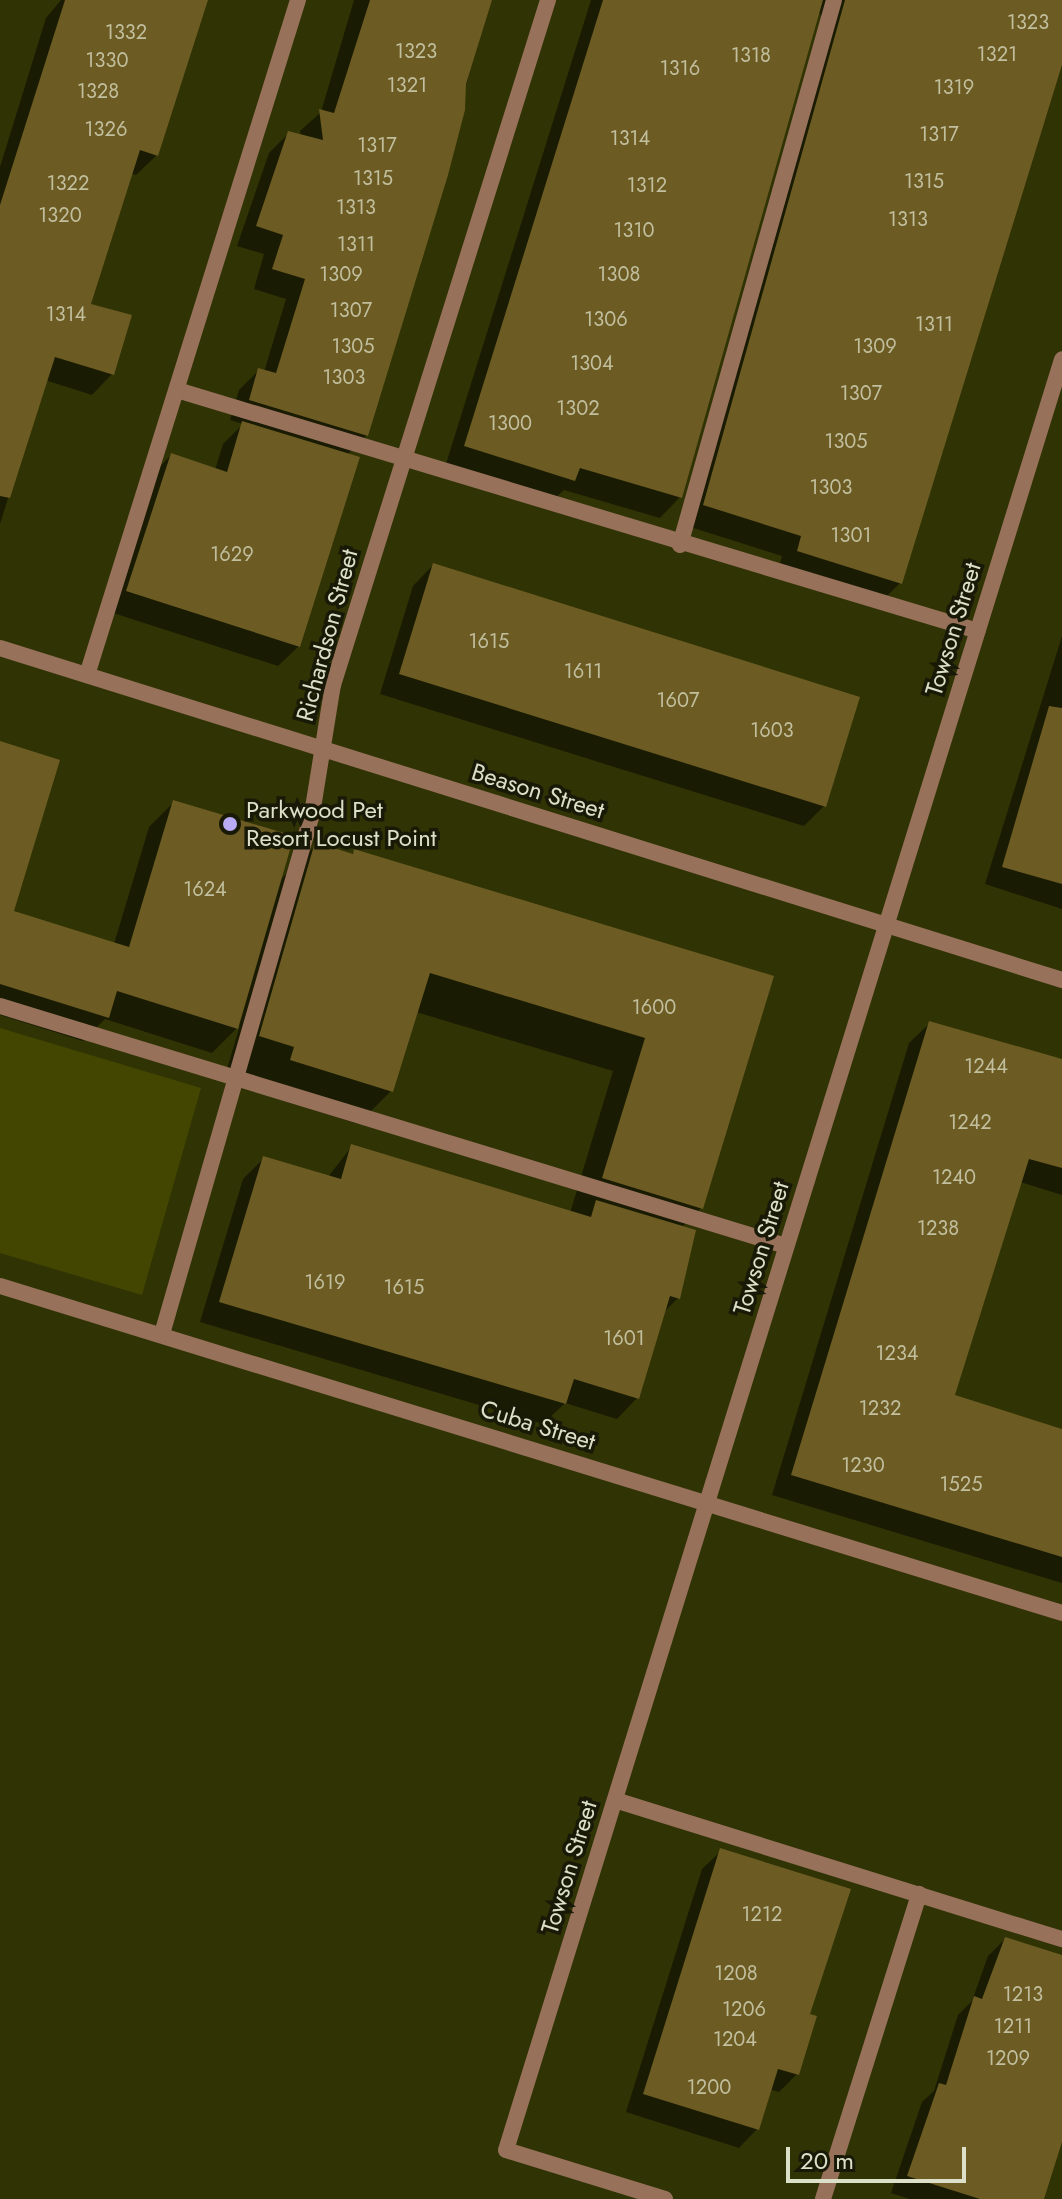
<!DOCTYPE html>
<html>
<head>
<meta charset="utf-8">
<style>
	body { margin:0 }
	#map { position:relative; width:1062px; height:2199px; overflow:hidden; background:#303304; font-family:Jost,sans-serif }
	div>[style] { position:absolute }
	.green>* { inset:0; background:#434600 }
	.shadow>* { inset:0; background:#0007 }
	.building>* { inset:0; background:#6c5b22 }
	.lane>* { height:16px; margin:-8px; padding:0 8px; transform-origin:8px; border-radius:8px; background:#97715a }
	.street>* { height:16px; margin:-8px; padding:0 8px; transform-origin:8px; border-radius:8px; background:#97715a }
	.dots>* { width:22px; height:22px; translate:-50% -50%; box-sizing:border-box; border:4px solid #181907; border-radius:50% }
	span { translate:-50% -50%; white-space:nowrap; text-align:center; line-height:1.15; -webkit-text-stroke:7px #181907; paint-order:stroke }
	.number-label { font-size:20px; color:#c1bf9e }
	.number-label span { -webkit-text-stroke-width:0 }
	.street-label { font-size:24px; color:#dde0c8 }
	.poi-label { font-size:24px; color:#dde0c8 }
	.left { translate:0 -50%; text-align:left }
	.scale { position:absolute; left:786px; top:2147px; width:180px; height:36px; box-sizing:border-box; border:4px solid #dde0c8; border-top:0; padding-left:10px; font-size:24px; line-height:28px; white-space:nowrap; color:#dde0c8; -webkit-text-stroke:6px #181907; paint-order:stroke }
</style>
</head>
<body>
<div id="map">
	<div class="green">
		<i style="clip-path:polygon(0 1028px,201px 1088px,142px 1295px,0 1253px)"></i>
	</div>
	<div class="shadow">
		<i style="clip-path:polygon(61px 0,207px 0,157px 155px,136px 175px,130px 173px,89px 306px,112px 374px,92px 395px,45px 380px,0 524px,0 167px,46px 18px)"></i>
		<i style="clip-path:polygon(354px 0,490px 0,367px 435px,347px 455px,299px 646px,278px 666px,107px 611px,151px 476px,171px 455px,215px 470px,223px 444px,243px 424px,230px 420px,239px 390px,259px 370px,264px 372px,286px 299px,254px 289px,264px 254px,237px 246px,269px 153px,289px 133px,301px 136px,300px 131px,321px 112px)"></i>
		<i style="clip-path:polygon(591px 0,1062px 0,1062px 65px,900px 583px,880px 603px,778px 571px,782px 556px,684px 525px,825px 24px,818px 10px,680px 497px,660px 518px,564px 490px,553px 500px,445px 467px)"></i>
		<i style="clip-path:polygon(433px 565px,824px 806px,804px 826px,380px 694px,413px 586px)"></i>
		<i style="clip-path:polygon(1062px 636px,1062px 909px,985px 884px)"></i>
		<i style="clip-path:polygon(0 744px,11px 912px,114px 944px,149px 827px,174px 802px,279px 881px,316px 845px,351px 855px,355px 851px,771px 978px,701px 1208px,681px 1228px,678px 1298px,663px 1313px,637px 1398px,617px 1419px,565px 1403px,543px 1424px,200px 1322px,243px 1179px,264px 1158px,328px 1177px,352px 1146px,570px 1213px,613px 1071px,416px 1012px,392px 1090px,358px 1124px,258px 1093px,262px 1080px,227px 1069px,240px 1025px,212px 1053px,105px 1019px,83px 1041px,0 1015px)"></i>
		<i style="clip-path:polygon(930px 1023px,1062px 1064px,1062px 1195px,1020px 1182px,952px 1397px,1062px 1431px,1062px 1583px,772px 1495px,909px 1043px)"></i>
		<i style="clip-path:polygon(721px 1851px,808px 2015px,797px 2074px,779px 2092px,769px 2089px,757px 2129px,739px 2148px,626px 2112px,702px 1869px)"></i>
		<i style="clip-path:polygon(1005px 1939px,1062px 1957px,1062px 2137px,1042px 2199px,910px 2199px,891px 2193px,922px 2102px,934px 2091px,958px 2015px,972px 2001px,988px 1956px)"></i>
	</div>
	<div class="building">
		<i style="clip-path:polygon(65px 0,208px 0,158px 156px,140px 150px,91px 304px,132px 315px,114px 375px,55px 357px,10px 498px,0 496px,0 205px)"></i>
		<i style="clip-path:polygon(370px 0,492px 0,466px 84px,465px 110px,448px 175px,368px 436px,249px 400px,258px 368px,276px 373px,305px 279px,272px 269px,283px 235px,256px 226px,288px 131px,323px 140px,319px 109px,334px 113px)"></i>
		<i style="clip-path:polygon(603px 0,823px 0,682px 498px,580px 468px,575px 481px,464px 446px)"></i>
		<i style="clip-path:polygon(845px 0,1062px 0,1062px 65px,902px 584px,797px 551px,801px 536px,703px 505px)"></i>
		<i style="clip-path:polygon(242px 421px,360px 457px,300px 647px,126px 591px,171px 453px,227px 472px)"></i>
		<i style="clip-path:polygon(433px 563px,860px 697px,826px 807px,399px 674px)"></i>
		<i style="clip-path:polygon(1049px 706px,1062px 708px,1062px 884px,1002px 867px)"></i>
		<i style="clip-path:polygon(0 741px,60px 760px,14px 911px,129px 947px,173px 800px,294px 836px,238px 1029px,117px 991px,109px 1018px,0 984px)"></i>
		<i style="clip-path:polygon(315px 842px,353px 854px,354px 849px,774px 976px,703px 1209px,602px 1178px,645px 1038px,430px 973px,393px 1092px,290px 1060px,294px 1047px,259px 1036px)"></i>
		<i style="clip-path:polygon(929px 1021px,1062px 1059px,1062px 1168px,1029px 1159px,955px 1395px,1062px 1429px,1062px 1557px,791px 1475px)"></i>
		<i style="clip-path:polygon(351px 1144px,591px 1217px,596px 1200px,696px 1230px,680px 1299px,670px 1296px,639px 1399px,574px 1379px,566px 1404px,219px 1302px,263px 1156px,341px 1179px)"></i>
		<i style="clip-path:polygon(720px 1848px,851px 1889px,810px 2014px,817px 2016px,799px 2075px,778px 2069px,759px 2130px,643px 2094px)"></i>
		<i style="clip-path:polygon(1005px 1937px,1062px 1955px,1062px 2142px,1044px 2199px,980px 2199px,907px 2176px,939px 2083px,946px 2085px,974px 1996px,982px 1999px)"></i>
	</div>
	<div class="lane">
		<i style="left:177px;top:390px;width:836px;rotate:16.75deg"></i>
		<i style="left:680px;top:545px;width:566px;rotate:-74.22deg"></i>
		<i style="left:87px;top:675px;width:707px;rotate:-72.64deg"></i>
		<i style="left:0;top:1006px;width:822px;rotate:16.98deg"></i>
		<i style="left:615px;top:1800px;width:468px;rotate:17.3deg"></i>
		<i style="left:823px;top:2199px;width:320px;rotate:-72.5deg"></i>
	</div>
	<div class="street">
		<i style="left:0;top:648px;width:1113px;rotate:17.36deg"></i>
		<i style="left:0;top:1286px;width:1111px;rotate:17.11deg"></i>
		<i style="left:162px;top:1334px;width:541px;rotate:-73.91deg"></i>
		<i style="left:312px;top:814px;width:131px;rotate:-80.8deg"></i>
		<i style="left:333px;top:685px;width:718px;rotate:-72.57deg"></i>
		<i style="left:665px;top:2199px;width:166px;rotate:-162.9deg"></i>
		<i style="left:506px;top:2150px;width:1875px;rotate:-72.75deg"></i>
	</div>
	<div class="dots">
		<i style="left:230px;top:824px;background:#b9abf7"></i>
	</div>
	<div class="number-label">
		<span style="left:1028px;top:22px">1323</span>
		<span style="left:126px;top:32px">1332</span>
		<span style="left:416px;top:51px">1323</span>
		<span style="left:997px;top:54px">1321</span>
		<span style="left:751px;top:55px">1318</span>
		<span style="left:107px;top:60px">1330</span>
		<span style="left:680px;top:68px">1316</span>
		<span style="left:407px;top:85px">1321</span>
		<span style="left:954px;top:87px">1319</span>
		<span style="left:98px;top:91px">1328</span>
		<span style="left:106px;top:129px">1326</span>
		<span style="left:939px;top:134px">1317</span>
		<span style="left:630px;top:138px">1314</span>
		<span style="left:377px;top:145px">1317</span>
		<span style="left:373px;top:178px">1315</span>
		<span style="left:924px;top:181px">1315</span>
		<span style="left:68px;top:183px">1322</span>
		<span style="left:647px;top:185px">1312</span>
		<span style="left:356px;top:207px">1313</span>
		<span style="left:60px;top:215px">1320</span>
		<span style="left:908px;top:219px">1313</span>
		<span style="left:634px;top:230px">1310</span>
		<span style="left:356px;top:244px">1311</span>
		<span style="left:341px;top:274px">1309</span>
		<span style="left:619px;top:274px">1308</span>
		<span style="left:351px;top:310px">1307</span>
		<span style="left:66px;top:314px">1314</span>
		<span style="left:606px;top:319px">1306</span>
		<span style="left:934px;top:324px">1311</span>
		<span style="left:353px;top:346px">1305</span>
		<span style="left:875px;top:346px">1309</span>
		<span style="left:592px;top:363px">1304</span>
		<span style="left:344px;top:377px">1303</span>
		<span style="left:861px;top:393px">1307</span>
		<span style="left:578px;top:408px">1302</span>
		<span style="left:510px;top:423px">1300</span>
		<span style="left:846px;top:441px">1305</span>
		<span style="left:831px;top:487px">1303</span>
		<span style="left:851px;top:535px">1301</span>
		<span style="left:232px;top:554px">1629</span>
		<span style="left:489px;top:641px">1615</span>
		<span style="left:583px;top:671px">1611</span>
		<span style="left:678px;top:700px">1607</span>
		<span style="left:772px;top:730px">1603</span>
		<span style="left:205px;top:889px">1624</span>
		<span style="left:654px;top:1007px">1600</span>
		<span style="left:986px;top:1066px">1244</span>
		<span style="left:970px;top:1122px">1242</span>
		<span style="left:954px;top:1177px">1240</span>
		<span style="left:938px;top:1228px">1238</span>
		<span style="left:325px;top:1282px">1619</span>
		<span style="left:404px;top:1287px">1615</span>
		<span style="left:624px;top:1338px">1601</span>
		<span style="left:897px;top:1353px">1234</span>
		<span style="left:880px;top:1408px">1232</span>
		<span style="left:863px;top:1465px">1230</span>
		<span style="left:961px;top:1484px">1525</span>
		<span style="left:762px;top:1914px">1212</span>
		<span style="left:736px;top:1973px">1208</span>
		<span style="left:1023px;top:1994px">1213</span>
		<span style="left:744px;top:2009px">1206</span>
		<span style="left:1013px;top:2026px">1211</span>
		<span style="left:735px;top:2039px">1204</span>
		<span style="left:1008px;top:2058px">1209</span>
		<span style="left:709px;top:2087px">1200</span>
	</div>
	<div class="street-label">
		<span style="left:953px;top:629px;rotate:-73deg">Towson Street</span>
		<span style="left:327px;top:635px;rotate:-75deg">Richardson Street</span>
		<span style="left:538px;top:791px;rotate:17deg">Beason Street</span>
		<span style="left:761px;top:1248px;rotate:-73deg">Towson Street</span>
		<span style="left:538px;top:1425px;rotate:17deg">Cuba Street</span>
		<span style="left:569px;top:1867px;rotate:-73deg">Towson Street</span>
	</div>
	<div class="poi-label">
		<span class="left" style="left:246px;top:824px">Parkwood Pet<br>Resort Locust Point</span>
	</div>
	<div class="scale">20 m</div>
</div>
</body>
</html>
